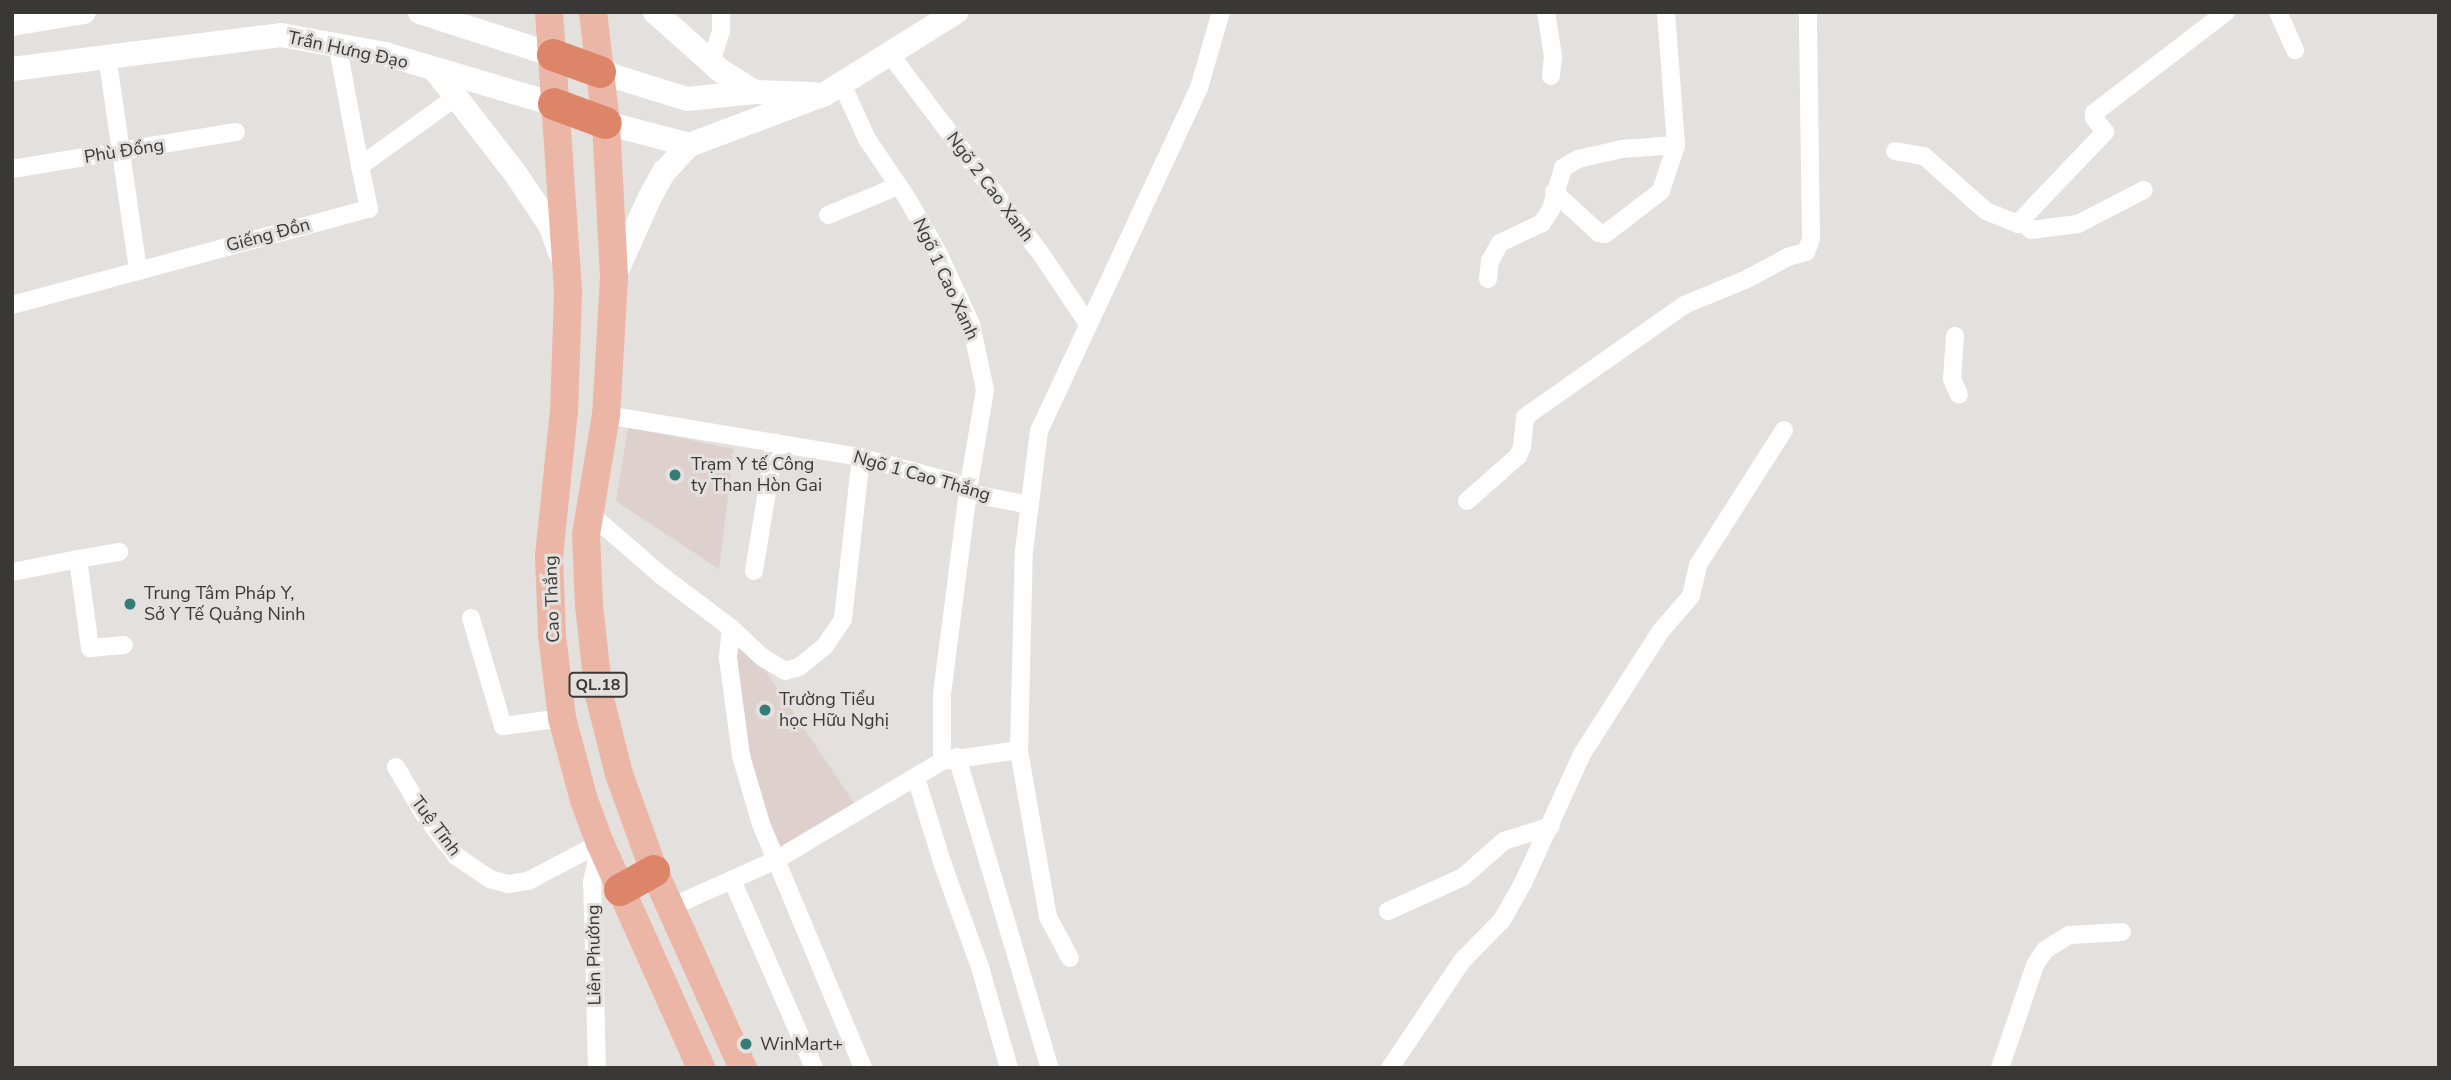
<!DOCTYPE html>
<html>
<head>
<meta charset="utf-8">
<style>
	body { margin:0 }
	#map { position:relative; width:2451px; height:1080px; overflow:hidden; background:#e4e0de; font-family:"Nunito Sans",sans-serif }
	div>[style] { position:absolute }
	.built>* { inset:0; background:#ded1cd }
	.street>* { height:18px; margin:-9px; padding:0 9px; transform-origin:9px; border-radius:9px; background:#fff }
	.secondary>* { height:24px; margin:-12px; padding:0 12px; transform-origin:12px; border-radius:12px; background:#fff }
	.primary>* { height:28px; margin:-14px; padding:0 14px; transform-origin:14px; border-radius:14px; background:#ebb6a5 }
	.highway>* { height:32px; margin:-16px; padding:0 16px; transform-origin:16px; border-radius:16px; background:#dd8569 }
	.dots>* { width:19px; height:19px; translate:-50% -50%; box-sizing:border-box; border:4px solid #e4e0de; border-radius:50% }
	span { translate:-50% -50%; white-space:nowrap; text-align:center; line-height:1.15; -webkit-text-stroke:6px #e4e0de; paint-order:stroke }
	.shield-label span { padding:2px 5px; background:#e4e0de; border:2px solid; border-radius:5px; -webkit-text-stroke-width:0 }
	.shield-label { font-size:16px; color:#3a3837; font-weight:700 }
	.street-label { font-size:18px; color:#3a3837 }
	.poi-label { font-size:18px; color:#3a3837 }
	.left { translate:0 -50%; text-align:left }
	.frame { position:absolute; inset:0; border:14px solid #3a3837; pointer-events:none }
</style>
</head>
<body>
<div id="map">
	<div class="built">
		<i style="clip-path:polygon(628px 427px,734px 449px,719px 569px,616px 501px)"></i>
		<i style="clip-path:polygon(744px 648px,765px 670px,856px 806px,778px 848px,747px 762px,736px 650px)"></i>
	</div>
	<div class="street">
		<i style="left:1546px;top:12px;width:45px;rotate:81deg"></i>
		<i style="left:1553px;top:56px;width:20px;rotate:96deg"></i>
		<i style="left:2278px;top:12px;width:42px;rotate:65.9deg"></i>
		<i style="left:337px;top:43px;width:125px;rotate:79.4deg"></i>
		<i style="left:889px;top:53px;width:248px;rotate:52.9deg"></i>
		<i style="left:1039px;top:251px;width:88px;rotate:56.1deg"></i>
		<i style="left:107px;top:55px;width:216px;rotate:81.8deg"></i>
		<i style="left:711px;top:62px;width:32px;rotate:-72deg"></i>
		<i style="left:721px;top:32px;width:20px;rotate:-90deg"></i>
		<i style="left:842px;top:84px;width:60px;rotate:65.6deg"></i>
		<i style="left:867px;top:139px;width:71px;rotate:55.9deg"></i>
		<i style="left:907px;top:198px;width:63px;rotate:60.6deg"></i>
		<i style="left:938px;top:253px;width:78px;rotate:65.1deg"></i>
		<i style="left:971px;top:324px;width:67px;rotate:78deg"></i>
		<i style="left:985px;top:390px;width:102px;rotate:99.6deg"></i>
		<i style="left:968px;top:491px;width:205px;rotate:97.3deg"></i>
		<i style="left:942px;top:694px;width:67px;rotate:90deg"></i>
		<i style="left:1895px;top:151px;width:29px;rotate:10deg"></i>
		<i style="left:1924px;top:156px;width:83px;rotate:41.6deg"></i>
		<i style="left:1986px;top:211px;width:35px;rotate:22deg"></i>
		<i style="left:2018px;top:224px;width:5px;rotate:-53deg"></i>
		<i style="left:2021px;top:220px;width:14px;rotate:45deg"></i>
		<i style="left:2031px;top:230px;width:47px;rotate:-7.3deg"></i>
		<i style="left:2078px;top:224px;width:74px;rotate:-27.3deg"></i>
		<i style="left:12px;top:169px;width:227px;rotate:-9.4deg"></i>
		<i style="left:1554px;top:192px;width:61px;rotate:42.3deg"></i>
		<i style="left:1599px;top:233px;width:6px;rotate:9deg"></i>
		<i style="left:1605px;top:234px;width:71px;rotate:-37.5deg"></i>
		<i style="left:1661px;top:191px;width:48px;rotate:-71.9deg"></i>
		<i style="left:1676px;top:145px;width:133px;rotate:-94.3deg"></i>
		<i style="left:828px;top:215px;width:76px;rotate:-22.5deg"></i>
		<i style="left:2021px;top:220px;width:122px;rotate:-46.3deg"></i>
		<i style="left:2105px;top:132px;width:18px;rotate:-128deg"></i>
		<i style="left:2094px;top:118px;width:5px;rotate:-90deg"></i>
		<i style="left:2094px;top:113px;width:166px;rotate:-37.4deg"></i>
		<i style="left:1488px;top:279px;width:18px;rotate:-84deg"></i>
		<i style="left:1490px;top:261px;width:21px;rotate:-61deg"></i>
		<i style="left:1500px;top:243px;width:47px;rotate:-25.5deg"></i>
		<i style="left:1542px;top:223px;width:17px;rotate:-57deg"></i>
		<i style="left:1551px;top:209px;width:43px;rotate:-73.7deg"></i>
		<i style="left:1563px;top:168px;width:17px;rotate:-31deg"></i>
		<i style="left:1578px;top:159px;width:45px;rotate:-12.8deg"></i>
		<i style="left:1622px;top:149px;width:54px;rotate:-4.2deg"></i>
		<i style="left:12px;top:305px;width:370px;rotate:-15.1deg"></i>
		<i style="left:369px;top:209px;width:44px;rotate:-101.8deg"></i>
		<i style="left:360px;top:166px;width:118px;rotate:-35.7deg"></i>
		<i style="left:1955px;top:336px;width:43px;rotate:94deg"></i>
		<i style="left:1952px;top:379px;width:17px;rotate:66deg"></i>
		<i style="left:606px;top:415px;width:252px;rotate:9.4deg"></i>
		<i style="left:855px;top:456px;width:101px;rotate:14.9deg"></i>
		<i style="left:953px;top:482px;width:23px;rotate:31deg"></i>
		<i style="left:973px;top:494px;width:58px;rotate:10.9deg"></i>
		<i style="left:1467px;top:501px;width:68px;rotate:-41.4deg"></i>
		<i style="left:1518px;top:456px;width:10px;rotate:-66deg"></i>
		<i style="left:1522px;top:447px;width:30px;rotate:-84deg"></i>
		<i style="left:1525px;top:417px;width:9px;rotate:-36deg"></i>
		<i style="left:1532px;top:412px;width:186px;rotate:-35.1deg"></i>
		<i style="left:1684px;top:305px;width:68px;rotate:-22.4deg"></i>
		<i style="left:1747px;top:279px;width:47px;rotate:-28.2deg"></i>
		<i style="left:1788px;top:257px;width:19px;rotate:-16deg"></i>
		<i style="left:1806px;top:252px;width:14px;rotate:-69deg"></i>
		<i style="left:1811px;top:239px;width:227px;rotate:-90.8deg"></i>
		<i style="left:588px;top:512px;width:98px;rotate:40.9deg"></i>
		<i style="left:662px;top:576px;width:86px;rotate:37deg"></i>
		<i style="left:731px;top:628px;width:42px;rotate:43.1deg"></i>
		<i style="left:762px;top:657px;width:27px;rotate:31deg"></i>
		<i style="left:785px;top:671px;width:15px;rotate:-16deg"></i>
		<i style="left:799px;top:667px;width:33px;rotate:-39deg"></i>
		<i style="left:825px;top:646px;width:32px;rotate:-56deg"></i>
		<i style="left:843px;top:619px;width:163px;rotate:-83.7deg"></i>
		<i style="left:78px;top:559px;width:42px;rotate:-9.7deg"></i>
		<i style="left:754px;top:571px;width:130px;rotate:-80.7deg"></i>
		<i style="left:12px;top:572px;width:67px;rotate:-11.1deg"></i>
		<i style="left:78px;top:559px;width:90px;rotate:82.3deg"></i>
		<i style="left:90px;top:648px;width:34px;rotate:-5deg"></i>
		<i style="left:471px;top:618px;width:113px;rotate:73.5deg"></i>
		<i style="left:503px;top:726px;width:60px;rotate:-7.7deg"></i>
		<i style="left:731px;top:628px;width:30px;rotate:96deg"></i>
		<i style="left:728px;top:658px;width:99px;rotate:82.4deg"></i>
		<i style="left:741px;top:756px;width:71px;rotate:73.6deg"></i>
		<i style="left:761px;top:824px;width:264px;rotate:67.3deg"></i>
		<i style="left:957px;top:757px;width:325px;rotate:73.4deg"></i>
		<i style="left:396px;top:767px;width:57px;rotate:59.4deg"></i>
		<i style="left:425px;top:816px;width:51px;rotate:52.2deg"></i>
		<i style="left:456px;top:856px;width:41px;rotate:34.1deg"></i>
		<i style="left:490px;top:879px;width:19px;rotate:16deg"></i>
		<i style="left:508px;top:884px;width:20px;rotate:-9deg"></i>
		<i style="left:528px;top:881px;width:81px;rotate:-27.8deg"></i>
		<i style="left:916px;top:778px;width:91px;rotate:72.8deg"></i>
		<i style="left:943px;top:865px;width:109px;rotate:70.1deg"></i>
		<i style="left:980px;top:967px;width:105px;rotate:74deg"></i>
		<i style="left:732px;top:880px;width:205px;rotate:66.4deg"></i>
		<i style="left:671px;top:907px;width:115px;rotate:-24.1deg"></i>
		<i style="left:776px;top:860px;width:193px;rotate:-30.8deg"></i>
		<i style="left:942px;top:761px;width:78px;rotate:-8.1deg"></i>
		<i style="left:1388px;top:911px;width:82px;rotate:-24.4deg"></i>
		<i style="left:1463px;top:877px;width:55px;rotate:-41.3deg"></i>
		<i style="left:1504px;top:841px;width:49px;rotate:-17.7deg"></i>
		<i style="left:1070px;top:958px;width:47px;rotate:-118.2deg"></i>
		<i style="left:1048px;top:917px;width:169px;rotate:-99.9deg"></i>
		<i style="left:1019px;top:750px;width:199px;rotate:-88.6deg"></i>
		<i style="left:1024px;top:551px;width:121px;rotate:-82.9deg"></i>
		<i style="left:1039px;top:431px;width:378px;rotate:-65deg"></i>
		<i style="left:1199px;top:88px;width:79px;rotate:-73.9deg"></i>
		<i style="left:597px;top:1068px;width:186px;rotate:-91.5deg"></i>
		<i style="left:592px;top:882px;width:37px;rotate:-77deg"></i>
		<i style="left:1390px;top:1068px;width:129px;rotate:-56.1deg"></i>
		<i style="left:1462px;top:961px;width:57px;rotate:-45.7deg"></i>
		<i style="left:1502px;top:920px;width:43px;rotate:-60.4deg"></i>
		<i style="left:1523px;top:883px;width:142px;rotate:-65.4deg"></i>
		<i style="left:1582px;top:754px;width:145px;rotate:-57.4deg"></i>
		<i style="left:1660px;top:632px;width:48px;rotate:-49.3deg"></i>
		<i style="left:1691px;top:596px;width:32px;rotate:-77deg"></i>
		<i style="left:1698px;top:565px;width:160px;rotate:-57.5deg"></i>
		<i style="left:2000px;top:1068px;width:109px;rotate:-71.2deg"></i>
		<i style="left:2035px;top:965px;width:18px;rotate:-56deg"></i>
		<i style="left:2045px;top:950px;width:28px;rotate:-32deg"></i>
		<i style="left:2069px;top:935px;width:53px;rotate:-3.2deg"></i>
	</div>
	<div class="secondary">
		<i style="left:420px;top:12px;width:140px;rotate:17.9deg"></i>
		<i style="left:655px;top:12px;width:89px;rotate:41.8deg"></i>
		<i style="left:721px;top:71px;width:39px;rotate:32deg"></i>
		<i style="left:12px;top:24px;width:73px;rotate:-9.5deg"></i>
		<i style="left:12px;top:69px;width:271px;rotate:-7.2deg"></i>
		<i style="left:281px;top:35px;width:106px;rotate:10.4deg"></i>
		<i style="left:385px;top:54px;width:176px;rotate:16.5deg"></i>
		<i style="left:435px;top:70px;width:130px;rotate:52.2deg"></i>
		<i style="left:515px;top:173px;width:63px;rotate:56.1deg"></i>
		<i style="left:550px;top:225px;width:30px;rotate:70deg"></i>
		<i style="left:600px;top:72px;width:91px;rotate:17.2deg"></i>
		<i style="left:687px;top:99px;width:67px;rotate:-6deg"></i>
		<i style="left:754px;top:92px;width:60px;rotate:1.9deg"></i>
		<i style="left:606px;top:123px;width:86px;rotate:14.8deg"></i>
		<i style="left:689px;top:145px;width:145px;rotate:-20.6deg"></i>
		<i style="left:825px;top:94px;width:155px;rotate:-32deg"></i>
		<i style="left:614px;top:277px;width:88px;rotate:-65.8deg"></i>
		<i style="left:650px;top:197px;width:29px;rotate:-61deg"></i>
		<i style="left:664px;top:172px;width:37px;rotate:-47deg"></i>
	</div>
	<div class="primary">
		<i style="left:549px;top:12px;width:282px;rotate:86.1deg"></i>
		<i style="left:568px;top:293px;width:118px;rotate:91.9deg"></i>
		<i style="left:564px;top:411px;width:146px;rotate:95.9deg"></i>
		<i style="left:549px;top:556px;width:79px;rotate:87.8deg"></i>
		<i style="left:552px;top:635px;width:84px;rotate:83.1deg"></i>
		<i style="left:562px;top:718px;width:85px;rotate:75deg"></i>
		<i style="left:584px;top:800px;width:46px;rotate:69.6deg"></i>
		<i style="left:600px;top:843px;width:247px;rotate:65.8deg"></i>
		<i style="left:593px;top:12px;width:112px;rotate:83.3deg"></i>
		<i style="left:606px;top:123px;width:155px;rotate:87deg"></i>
		<i style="left:614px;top:278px;width:137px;rotate:93.3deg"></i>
		<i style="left:606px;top:415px;width:121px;rotate:99.5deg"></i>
		<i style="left:586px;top:534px;width:71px;rotate:87.6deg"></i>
		<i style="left:589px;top:605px;width:91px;rotate:83.7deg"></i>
		<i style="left:599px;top:695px;width:81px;rotate:75.8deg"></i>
		<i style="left:619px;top:774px;width:103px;rotate:70.2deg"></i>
		<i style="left:654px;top:871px;width:216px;rotate:65.7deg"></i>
	</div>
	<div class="highway">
		<i style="left:553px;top:55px;width:50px;rotate:19.9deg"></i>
		<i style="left:554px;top:104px;width:55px;rotate:20.1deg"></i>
		<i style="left:620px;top:890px;width:39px;rotate:-29deg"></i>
	</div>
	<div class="dots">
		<i style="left:675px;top:475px;background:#347c76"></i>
		<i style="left:130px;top:604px;background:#347c76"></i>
		<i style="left:765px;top:710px;background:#347c76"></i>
		<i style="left:746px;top:1044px;background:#347c76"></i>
	</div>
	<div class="shield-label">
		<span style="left:598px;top:685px">QL.18</span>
	</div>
	<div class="street-label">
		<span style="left:348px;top:50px;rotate:12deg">Trần Hưng Đạo</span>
		<span style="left:124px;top:151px;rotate:-9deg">Phù Đổng</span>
		<span style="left:990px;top:187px;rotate:53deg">Ngõ 2 Cao Xanh</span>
		<span style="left:268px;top:235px;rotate:-15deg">Giếng Đồn</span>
		<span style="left:946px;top:279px;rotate:65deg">Ngõ 1 Cao Xanh</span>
		<span style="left:922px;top:476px;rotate:16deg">Ngõ 1 Cao Thắng</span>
		<span style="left:552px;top:599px;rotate:-92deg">Cao Thắng</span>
		<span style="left:436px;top:826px;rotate:53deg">Tuệ Tĩnh</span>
		<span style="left:594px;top:955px;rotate:-91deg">Liên Phường</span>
	</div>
	<div class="poi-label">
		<span class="left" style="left:691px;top:475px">Trạm Y tế Công<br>ty Than Hòn Gai</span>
		<span class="left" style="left:144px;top:604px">Trung Tâm Pháp Y,<br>Sở Y Tế Quảng Ninh</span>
		<span class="left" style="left:779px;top:710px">Trường Tiểu<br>học Hữu Nghị</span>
		<span class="left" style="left:760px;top:1044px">WinMart+</span>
	</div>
	<div class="frame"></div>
</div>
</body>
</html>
